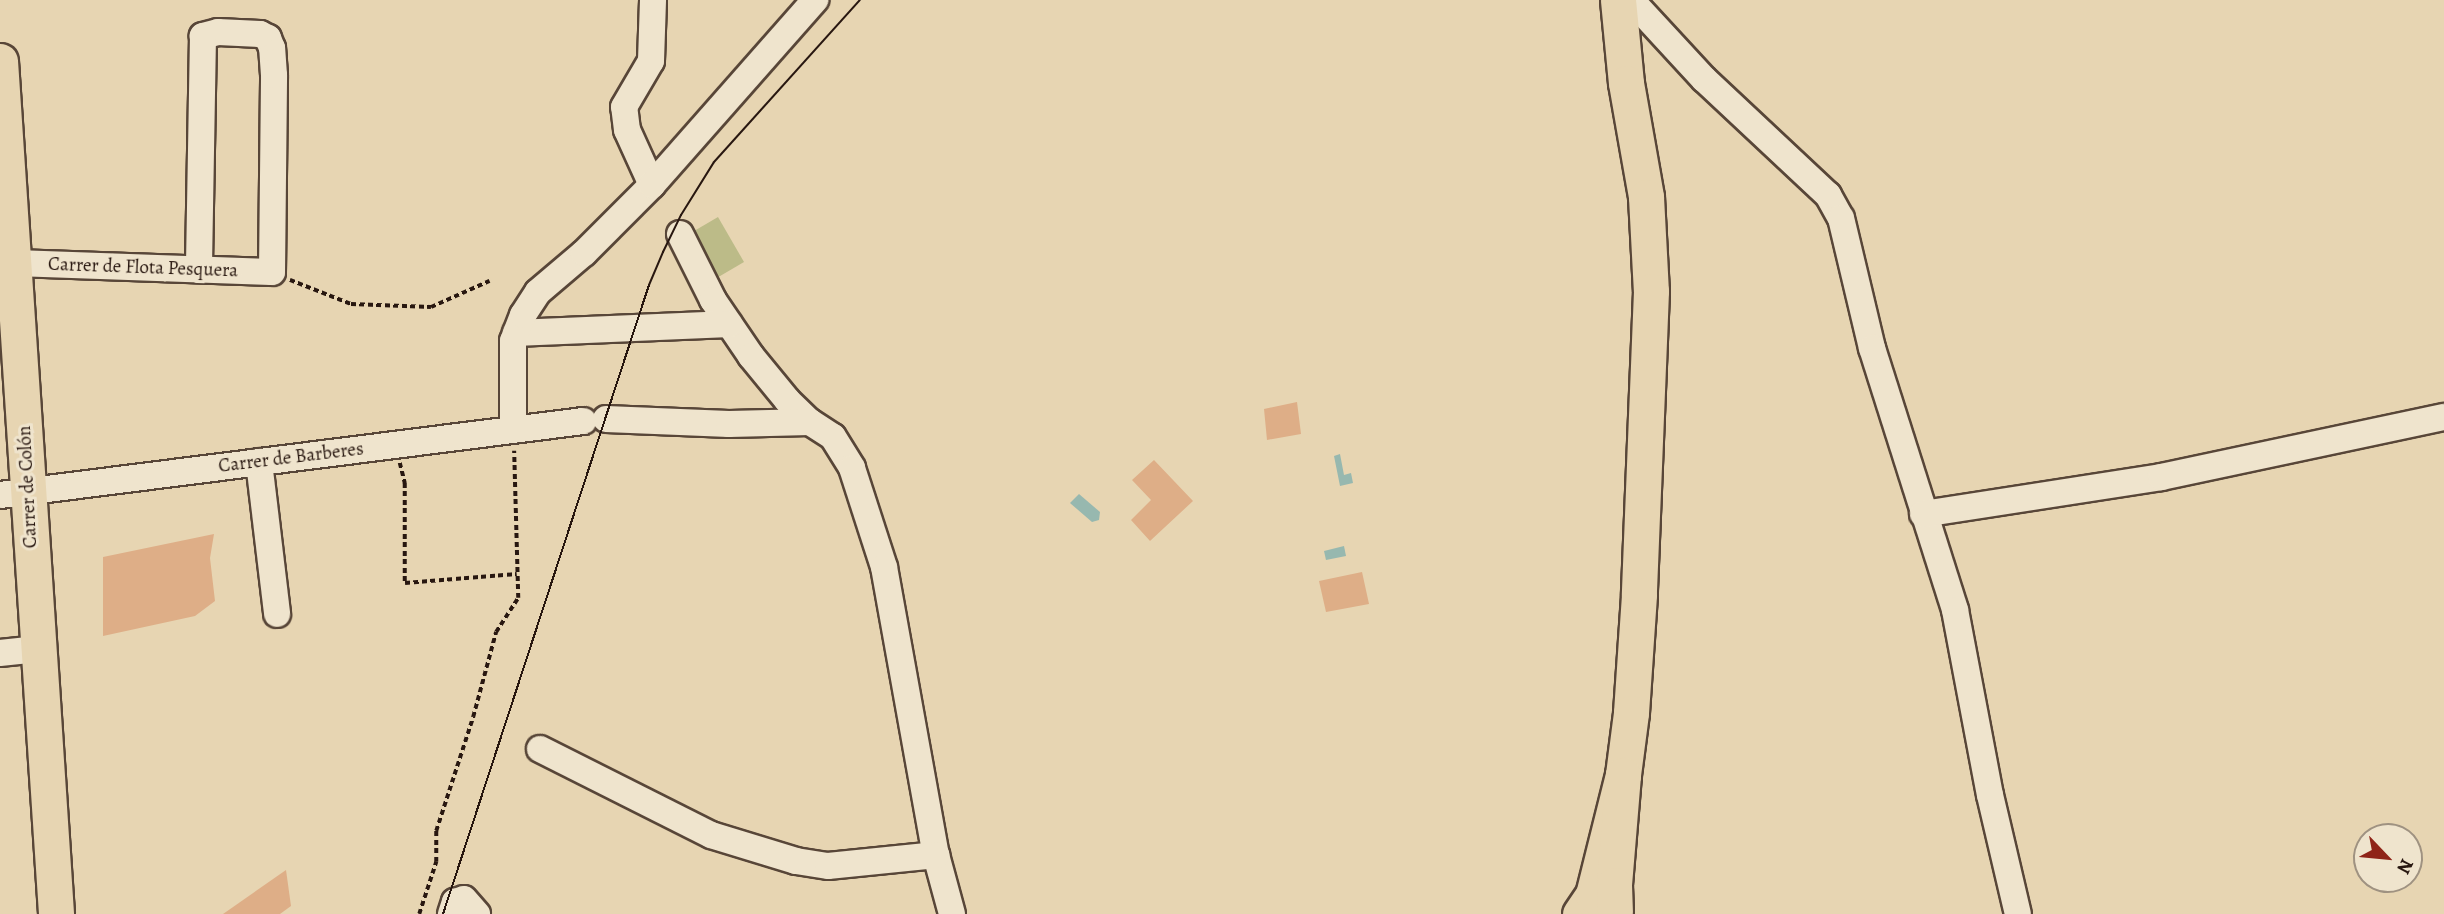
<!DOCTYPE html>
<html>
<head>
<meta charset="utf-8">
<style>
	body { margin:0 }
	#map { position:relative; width:2444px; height:914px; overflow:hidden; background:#e7d5b2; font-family:Alegreya,serif }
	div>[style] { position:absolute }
	.green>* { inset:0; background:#bcbb88 }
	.water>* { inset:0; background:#97b8af }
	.building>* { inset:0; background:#deae87 }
	.path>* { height:3.5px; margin-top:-1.75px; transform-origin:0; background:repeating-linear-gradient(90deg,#281710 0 5px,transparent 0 8.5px) }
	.roads { filter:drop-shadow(2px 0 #584638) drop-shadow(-2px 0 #584638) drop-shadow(0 2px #584638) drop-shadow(0 -2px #584638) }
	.minor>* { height:26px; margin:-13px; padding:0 13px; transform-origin:13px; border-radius:13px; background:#efe4cd }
	.major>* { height:35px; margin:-17.5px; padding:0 17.5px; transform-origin:17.5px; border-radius:17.5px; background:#e7d5b2 }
	.tram>* { height:2px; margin:-1px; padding:0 1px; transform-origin:1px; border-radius:1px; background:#281710 }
	span { translate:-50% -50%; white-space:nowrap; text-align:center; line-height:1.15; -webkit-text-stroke:6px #efe4cd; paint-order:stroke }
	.street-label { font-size:19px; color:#281710 }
	.north { position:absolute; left:2353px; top:823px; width:70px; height:70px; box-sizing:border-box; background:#efe4cd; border:2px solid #9f9281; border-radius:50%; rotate:116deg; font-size:19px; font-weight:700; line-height:28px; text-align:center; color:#281710 }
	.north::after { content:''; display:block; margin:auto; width:24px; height:32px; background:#8f2418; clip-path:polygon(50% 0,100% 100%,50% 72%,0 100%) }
</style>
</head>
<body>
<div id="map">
	<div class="green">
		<i style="clip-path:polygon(718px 217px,744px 262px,715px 279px,689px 234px)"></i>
	</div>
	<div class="water">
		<i style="clip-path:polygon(1340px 454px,1344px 475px,1351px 473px,1353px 483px,1340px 486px,1334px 456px)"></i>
		<i style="clip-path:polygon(1079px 494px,1100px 512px,1099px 520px,1092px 522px,1070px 503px)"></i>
		<i style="clip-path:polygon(1344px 546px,1346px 556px,1326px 560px,1324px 551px)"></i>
	</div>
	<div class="building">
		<i style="clip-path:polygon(1297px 402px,1301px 434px,1267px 440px,1264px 409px)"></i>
		<i style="clip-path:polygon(1154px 460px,1193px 501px,1150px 541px,1131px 520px,1151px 500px,1132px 480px)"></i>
		<i style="clip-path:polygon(214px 534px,210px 558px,215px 601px,195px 616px,103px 636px,103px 557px)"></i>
		<i style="clip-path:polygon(1362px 572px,1369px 604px,1326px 612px,1319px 581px)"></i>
		<i style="clip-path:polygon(286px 870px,291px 906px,280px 914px,223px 914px)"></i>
	</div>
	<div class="path">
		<i style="left:290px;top:280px;width:66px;rotate:21.5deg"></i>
		<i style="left:351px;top:304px;width:80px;rotate:2.1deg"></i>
		<i style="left:431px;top:307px;width:64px;rotate:-24.1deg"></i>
		<i style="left:400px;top:463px;width:21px;rotate:76deg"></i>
		<i style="left:405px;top:483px;width:100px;rotate:90deg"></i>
		<i style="left:405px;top:583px;width:112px;rotate:-4.6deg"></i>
		<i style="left:419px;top:914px;width:55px;rotate:-71.9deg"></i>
		<i style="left:436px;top:862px;width:31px;rotate:-90deg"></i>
		<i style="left:436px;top:831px;width:120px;rotate:-72deg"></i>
		<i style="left:473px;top:717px;width:88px;rotate:-74.9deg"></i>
		<i style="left:496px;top:632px;width:40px;rotate:-57.1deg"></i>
		<i style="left:518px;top:598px;width:147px;rotate:-91.6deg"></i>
	</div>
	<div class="roads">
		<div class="minor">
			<i style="left:1631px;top:0;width:108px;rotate:47.3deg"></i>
			<i style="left:1704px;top:79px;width:170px;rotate:43.1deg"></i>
			<i style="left:1828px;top:195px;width:26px;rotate:61deg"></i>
			<i style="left:1841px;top:218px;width:134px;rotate:76.6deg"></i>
			<i style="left:1872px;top:348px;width:275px;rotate:72.4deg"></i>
			<i style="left:1955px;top:610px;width:188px;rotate:79.3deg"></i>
			<i style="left:1990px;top:795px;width:122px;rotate:76.8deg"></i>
			<i style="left:652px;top:185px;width:60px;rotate:-114.4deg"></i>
			<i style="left:627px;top:130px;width:23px;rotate:-97deg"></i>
			<i style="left:624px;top:107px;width:53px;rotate:-59.6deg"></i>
			<i style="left:651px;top:61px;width:61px;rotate:-88.1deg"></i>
			<i style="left:680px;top:234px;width:74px;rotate:63.4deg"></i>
			<i style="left:713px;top:300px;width:68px;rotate:55.8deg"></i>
			<i style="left:751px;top:356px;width:57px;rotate:50.7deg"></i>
			<i style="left:787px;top:400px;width:32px;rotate:44deg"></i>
			<i style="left:810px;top:422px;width:27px;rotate:33deg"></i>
			<i style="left:833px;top:437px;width:36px;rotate:58deg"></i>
			<i style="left:852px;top:468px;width:104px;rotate:72.1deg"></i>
			<i style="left:884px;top:567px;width:293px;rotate:79.8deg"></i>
			<i style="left:936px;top:855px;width:61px;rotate:74.8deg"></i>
			<i style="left:14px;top:263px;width:258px;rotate:2deg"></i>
			<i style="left:272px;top:272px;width:197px;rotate:-89.4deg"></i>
			<i style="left:274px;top:75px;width:27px;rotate:-94deg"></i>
			<i style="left:272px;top:48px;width:11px;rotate:-112deg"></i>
			<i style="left:268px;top:38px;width:9px;rotate:-153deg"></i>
			<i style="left:260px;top:34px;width:42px;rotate:-177.3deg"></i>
			<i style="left:218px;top:32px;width:16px;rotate:165deg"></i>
			<i style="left:203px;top:36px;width:232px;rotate:91deg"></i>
			<i style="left:516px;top:333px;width:213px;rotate:-2.4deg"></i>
			<i style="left:606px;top:419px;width:123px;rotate:2.3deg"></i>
			<i style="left:729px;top:424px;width:81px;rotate:-1.4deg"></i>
			<i style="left:513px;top:430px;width:89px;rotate:-90deg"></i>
			<i style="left:513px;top:341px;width:28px;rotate:-69deg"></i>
			<i style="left:523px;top:315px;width:27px;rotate:-57deg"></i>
			<i style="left:538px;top:292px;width:60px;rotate:-40.3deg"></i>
			<i style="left:584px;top:253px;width:96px;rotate:-45deg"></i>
			<i style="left:652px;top:185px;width:247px;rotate:-48.6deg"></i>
			<i style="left:259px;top:462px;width:153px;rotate:83.2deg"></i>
			<i style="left:0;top:495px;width:588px;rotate:-7.23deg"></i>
			<i style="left:1923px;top:514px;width:241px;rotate:-8.8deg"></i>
			<i style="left:2161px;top:477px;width:289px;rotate:-12deg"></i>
			<i style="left:0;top:653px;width:38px;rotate:-6deg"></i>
			<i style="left:540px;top:749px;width:191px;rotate:26.7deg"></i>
			<i style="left:711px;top:835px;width:89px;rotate:17deg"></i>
			<i style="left:796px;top:861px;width:32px;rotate:9deg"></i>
			<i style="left:828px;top:866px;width:109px;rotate:-5.8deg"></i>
			<i style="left:451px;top:914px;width:13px;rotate:-72deg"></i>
			<i style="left:455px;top:902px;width:9px;rotate:-18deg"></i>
			<i style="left:464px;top:899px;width:20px;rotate:49deg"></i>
		</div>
		<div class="major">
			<i style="left:1618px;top:0;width:83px;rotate:84.5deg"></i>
			<i style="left:1626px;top:83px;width:116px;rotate:80deg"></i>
			<i style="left:1646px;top:197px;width:94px;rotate:87deg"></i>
			<i style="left:1651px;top:291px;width:304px;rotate:92.3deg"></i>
			<i style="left:1639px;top:595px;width:118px;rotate:93.9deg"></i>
			<i style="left:1631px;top:713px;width:63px;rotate:97.4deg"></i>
			<i style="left:0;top:61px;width:855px;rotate:86.24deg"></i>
			<i style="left:1580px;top:914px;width:23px;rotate:-56deg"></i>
			<i style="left:1593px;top:895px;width:124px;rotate:-76deg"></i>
			<i style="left:1623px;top:775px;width:110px;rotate:94.7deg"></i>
			<i style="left:1614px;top:885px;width:27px;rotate:88deg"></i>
		</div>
	</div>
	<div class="tram">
		<i style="left:443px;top:914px;width:662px;rotate:-71.87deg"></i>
		<i style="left:649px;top:285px;width:36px;rotate:-67deg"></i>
		<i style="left:663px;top:252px;width:41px;rotate:-64.1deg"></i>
		<i style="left:681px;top:215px;width:62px;rotate:-58.1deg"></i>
		<i style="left:714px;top:162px;width:218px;rotate:-48deg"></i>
	</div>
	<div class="street-label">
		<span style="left:143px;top:268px;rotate:2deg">Carrer de Flota Pesquera</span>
		<span style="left:291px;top:458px;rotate:-7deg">Carrer de Barberes</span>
		<span style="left:28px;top:487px;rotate:-93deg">Carrer de Colón</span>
	</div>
	<div class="north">N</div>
</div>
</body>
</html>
